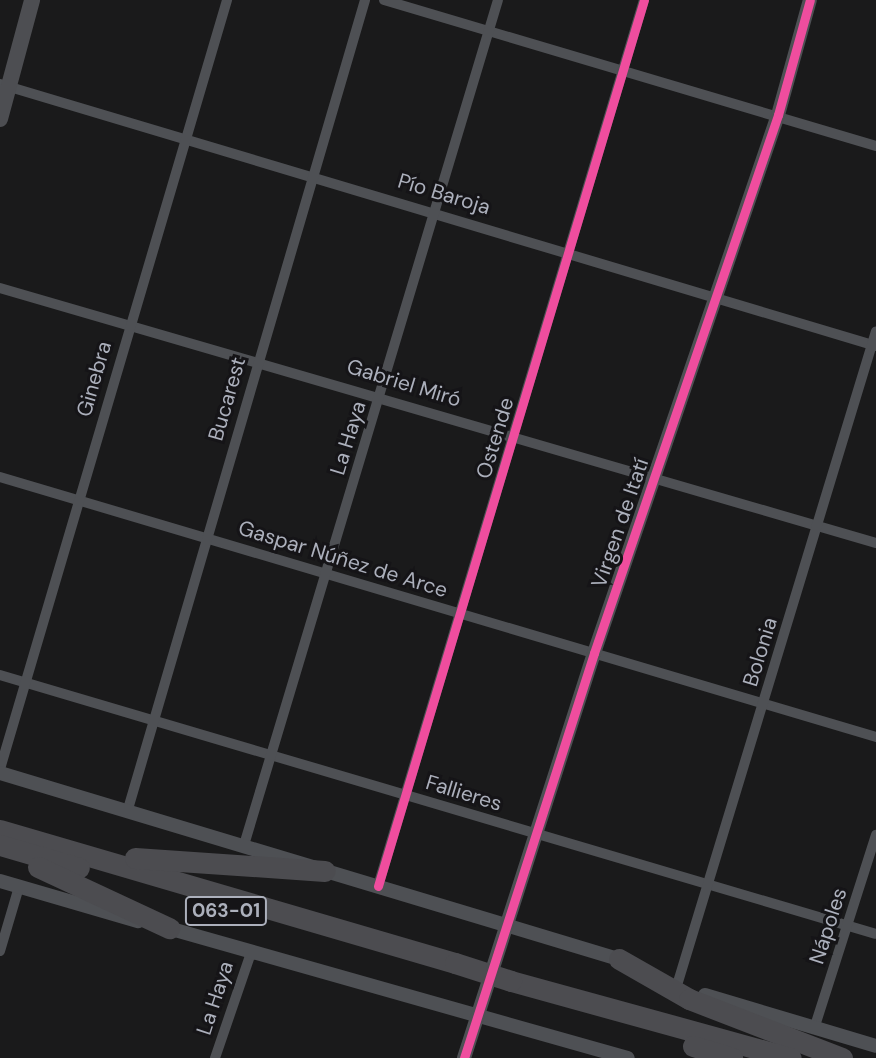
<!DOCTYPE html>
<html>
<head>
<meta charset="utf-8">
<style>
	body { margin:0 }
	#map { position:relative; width:876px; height:1058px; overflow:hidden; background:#1a1a1b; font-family:"DM Sans",sans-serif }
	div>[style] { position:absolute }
	.minor>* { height:10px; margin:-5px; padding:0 5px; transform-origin:5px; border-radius:5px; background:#4e5054 }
	.tertiary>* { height:14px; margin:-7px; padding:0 7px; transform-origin:7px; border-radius:7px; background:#4e5054 }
	.secondary>* { height:16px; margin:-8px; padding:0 8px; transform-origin:8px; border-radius:8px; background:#4d4e52 }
	.motorway>* { height:21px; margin:-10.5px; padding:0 10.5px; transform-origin:10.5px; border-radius:10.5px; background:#4c4c50 }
	.motorway-bridge>* { height:21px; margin:-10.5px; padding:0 10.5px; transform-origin:10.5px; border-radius:10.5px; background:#4c4c50 }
	.cycleway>* { height:9px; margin:-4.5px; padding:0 4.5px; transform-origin:4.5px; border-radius:4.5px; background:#ef4d9e }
	span { translate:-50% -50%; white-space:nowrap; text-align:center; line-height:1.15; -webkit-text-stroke:6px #151417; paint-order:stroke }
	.shield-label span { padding:2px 5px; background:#151417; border:2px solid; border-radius:5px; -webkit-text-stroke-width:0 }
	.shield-label { font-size:19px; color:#acb0bc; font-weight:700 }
	.street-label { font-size:21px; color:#acb0bc }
</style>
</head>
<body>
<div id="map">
	<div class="minor">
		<i style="left:384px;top:0;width:513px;rotate:16.53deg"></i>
		<i style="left:0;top:84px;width:914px;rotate:16.65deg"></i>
		<i style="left:0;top:288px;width:912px;rotate:16.23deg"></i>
		<i style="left:0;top:477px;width:914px;rotate:16.53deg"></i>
		<i style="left:0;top:675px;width:913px;rotate:16.47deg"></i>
		<i style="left:0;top:769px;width:802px;rotate:-73.55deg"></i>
		<i style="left:128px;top:809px;width:843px;rotate:-73.67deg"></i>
		<i style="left:244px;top:845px;width:882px;rotate:-73.27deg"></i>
		<i style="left:378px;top:886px;width:925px;rotate:-73.29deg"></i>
		<i style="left:0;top:951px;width:67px;rotate:-73.5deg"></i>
		<i style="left:678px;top:982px;width:680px;rotate:-73.08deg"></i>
		<i style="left:814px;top:1029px;width:204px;rotate:-72.3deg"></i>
		<i style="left:215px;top:1058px;width:114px;rotate:-71.1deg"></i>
	</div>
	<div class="tertiary">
		<i style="left:0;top:773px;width:653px;rotate:16.74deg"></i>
		<i style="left:0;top:881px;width:144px;rotate:16.2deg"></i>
		<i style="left:161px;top:926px;width:485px;rotate:15.8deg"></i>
		<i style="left:705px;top:995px;width:178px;rotate:16.6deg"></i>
		<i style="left:464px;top:1058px;width:425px;rotate:-72.2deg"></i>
		<i style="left:594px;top:653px;width:569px;rotate:-71.12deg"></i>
		<i style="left:778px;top:115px;width:119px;rotate:-74.5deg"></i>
	</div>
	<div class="secondary">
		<i style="left:0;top:119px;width:123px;rotate:-74.9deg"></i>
	</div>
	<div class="motorway">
		<i style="left:0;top:830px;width:474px;rotate:16.3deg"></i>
		<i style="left:0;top:845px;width:82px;rotate:16.2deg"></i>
		<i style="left:135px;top:858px;width:190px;rotate:3.9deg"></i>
		<i style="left:38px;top:867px;width:145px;rotate:25deg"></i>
		<i style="left:619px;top:959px;width:81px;rotate:29.7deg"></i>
		<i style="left:689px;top:999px;width:164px;rotate:21.1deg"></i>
		<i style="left:511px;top:981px;width:290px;rotate:15.4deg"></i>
		<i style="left:693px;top:1046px;width:41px;rotate:17.1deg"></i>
	</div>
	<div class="motorway-bridge">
		<i style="left:455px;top:963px;width:59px;rotate:17.8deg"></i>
	</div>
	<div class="cycleway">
		<i style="left:378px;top:886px;width:925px;rotate:-73.29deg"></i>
		<i style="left:464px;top:1058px;width:425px;rotate:-72.2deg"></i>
		<i style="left:594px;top:653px;width:569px;rotate:-71.12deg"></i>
		<i style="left:778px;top:115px;width:119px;rotate:-74.5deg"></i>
	</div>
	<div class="shield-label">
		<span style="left:226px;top:911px">063-01</span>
	</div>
	<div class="street-label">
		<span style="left:444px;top:194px;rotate:17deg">Pío Baroja</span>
		<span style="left:94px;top:379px;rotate:-74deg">Ginebra</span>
		<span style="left:404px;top:383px;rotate:17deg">Gabriel Miró</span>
		<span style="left:227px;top:399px;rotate:-74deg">Bucarest</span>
		<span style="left:348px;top:438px;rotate:-73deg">La Haya</span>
		<span style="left:495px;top:438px;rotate:-73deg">Ostende</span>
		<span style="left:620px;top:523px;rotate:-71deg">Virgen de Itatí</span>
		<span style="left:343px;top:559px;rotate:17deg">Gaspar Núñez de Arce</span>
		<span style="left:760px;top:652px;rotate:-73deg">Bolonia</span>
		<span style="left:464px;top:793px;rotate:17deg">Fallieres</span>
		<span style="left:828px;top:926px;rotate:-72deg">Nápoles</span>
		<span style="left:215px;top:998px;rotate:-72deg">La Haya</span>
	</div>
</div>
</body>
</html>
